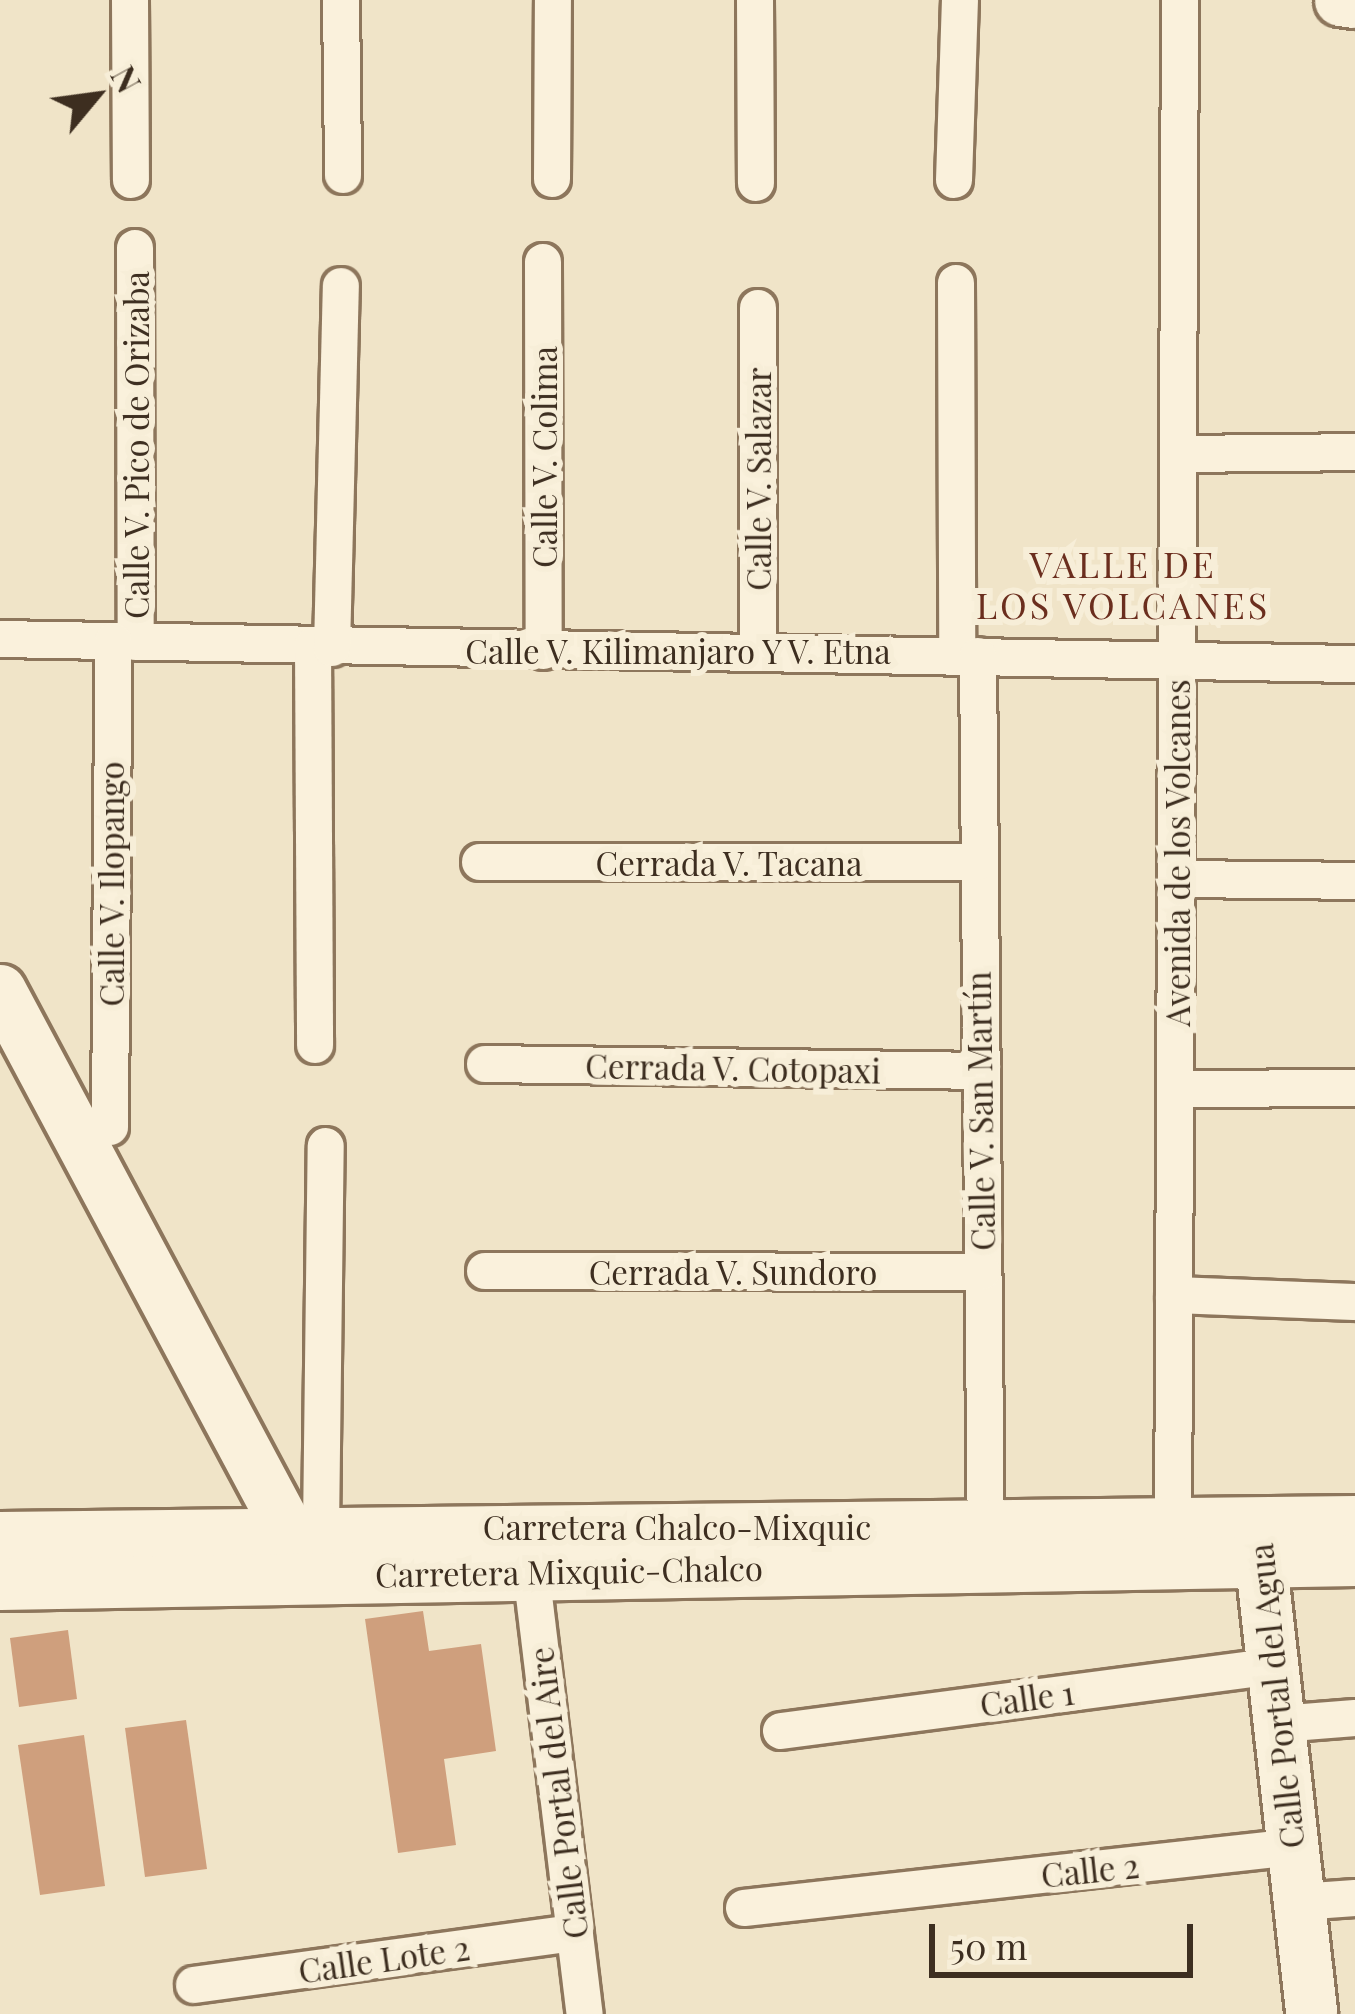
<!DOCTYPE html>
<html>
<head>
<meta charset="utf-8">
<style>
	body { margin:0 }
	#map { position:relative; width:1355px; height:2014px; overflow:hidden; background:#f0e4c8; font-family:"Playfair Display",serif }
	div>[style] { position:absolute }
	.building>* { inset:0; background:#cf9f7d }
	.roads { filter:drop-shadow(3px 0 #8d765c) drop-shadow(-3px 0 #8d765c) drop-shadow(0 3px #8d765c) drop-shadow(0 -3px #8d765c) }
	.street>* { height:36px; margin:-18px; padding:0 18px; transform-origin:18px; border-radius:18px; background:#faf1dc }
	.secondary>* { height:51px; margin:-25.5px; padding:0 25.5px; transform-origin:25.5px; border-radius:25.5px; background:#faf1dc }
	span { translate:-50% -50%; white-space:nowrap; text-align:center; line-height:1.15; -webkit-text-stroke:12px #f7eed8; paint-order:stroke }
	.street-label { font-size:33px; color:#3d2e20 }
	.neighbourhood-label { font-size:36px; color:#6b2e1e; letter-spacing:3px }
	.north { position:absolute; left:36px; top:36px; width:120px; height:120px; -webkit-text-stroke:9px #f7eed8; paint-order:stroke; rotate:61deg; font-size:33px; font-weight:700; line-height:48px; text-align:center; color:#3d2e20 }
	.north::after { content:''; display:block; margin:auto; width:42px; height:54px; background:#3d2e20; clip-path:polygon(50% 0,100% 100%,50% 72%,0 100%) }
	.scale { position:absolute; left:929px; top:1924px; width:264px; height:54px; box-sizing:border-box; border:6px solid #3d2e20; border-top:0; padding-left:15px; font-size:36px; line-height:42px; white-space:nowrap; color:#3d2e20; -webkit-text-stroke:9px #f7eed8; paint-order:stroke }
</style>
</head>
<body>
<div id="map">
	<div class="building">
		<i style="clip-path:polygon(423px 1611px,429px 1651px,481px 1644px,496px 1751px,444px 1759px,456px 1845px,398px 1853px,365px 1619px)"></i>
		<i style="clip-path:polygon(68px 1630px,77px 1699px,19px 1707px,10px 1638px)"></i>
		<i style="clip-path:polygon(186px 1720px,207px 1869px,145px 1877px,125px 1728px)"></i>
		<i style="clip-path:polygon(84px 1735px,105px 1886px,40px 1895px,18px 1745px)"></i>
	</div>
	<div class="roads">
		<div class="street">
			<i style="left:130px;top:0;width:180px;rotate:89.7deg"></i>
			<i style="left:341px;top:0;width:175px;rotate:89.3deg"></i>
			<i style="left:755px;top:0;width:183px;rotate:89.7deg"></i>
			<i style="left:552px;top:179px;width:179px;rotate:-89.7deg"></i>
			<i style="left:954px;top:180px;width:180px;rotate:-88.1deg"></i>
			<i style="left:135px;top:248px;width:394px;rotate:89.9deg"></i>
			<i style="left:543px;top:262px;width:389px;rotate:89.9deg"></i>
			<i style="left:956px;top:283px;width:370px;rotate:89.8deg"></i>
			<i style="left:758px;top:308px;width:342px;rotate:90deg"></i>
			<i style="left:1178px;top:454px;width:177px;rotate:-0.6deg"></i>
			<i style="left:0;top:639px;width:1355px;rotate:1.06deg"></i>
			<i style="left:313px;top:646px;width:399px;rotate:89.7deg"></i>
			<i style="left:332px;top:648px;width:362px;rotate:-88.6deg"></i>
			<i style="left:978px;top:656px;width:894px;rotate:89.49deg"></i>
			<i style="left:480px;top:862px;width:497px"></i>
			<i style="left:1177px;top:879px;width:178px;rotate:0.6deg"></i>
			<i style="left:485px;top:1064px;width:495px;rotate:0.8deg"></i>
			<i style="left:1175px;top:1089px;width:180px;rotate:-0.3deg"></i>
			<i style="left:110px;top:1127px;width:486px;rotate:-89.6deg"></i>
			<i style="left:485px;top:1271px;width:497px;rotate:0.1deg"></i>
			<i style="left:1174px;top:1295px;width:181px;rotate:2.2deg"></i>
			<i style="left:321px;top:1530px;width:384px;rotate:-89.3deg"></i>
			<i style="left:1173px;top:1547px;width:1547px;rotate:-89.74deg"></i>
			<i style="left:531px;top:1571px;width:446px;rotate:83.1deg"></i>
			<i style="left:1279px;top:1724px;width:76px;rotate:-4.5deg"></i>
			<i style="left:781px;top:1731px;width:496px;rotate:-7.5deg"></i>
			<i style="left:1299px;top:1902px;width:56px;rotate:-4.1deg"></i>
			<i style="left:744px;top:1908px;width:552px;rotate:-6.34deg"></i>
			<i style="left:194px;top:1985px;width:384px;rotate:-7.8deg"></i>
		</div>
		<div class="secondary">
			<i style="left:1340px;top:0;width:15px;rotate:8deg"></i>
			<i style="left:0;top:990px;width:616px;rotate:61.94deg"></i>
			<i style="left:1257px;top:1529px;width:488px;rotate:83.6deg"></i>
			<i style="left:0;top:1537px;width:1355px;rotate:-0.68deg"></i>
			<i style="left:0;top:1584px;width:1355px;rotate:-1.01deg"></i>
		</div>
	</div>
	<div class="street-label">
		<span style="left:136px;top:445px;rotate:-90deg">Calle V. Pico de Orizaba</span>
		<span style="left:544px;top:457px;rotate:-90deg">Calle V. Colima</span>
		<span style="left:758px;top:479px;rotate:-90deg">Calle V. Salazar</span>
		<span style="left:678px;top:651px">Calle V. Kilimanjaro Y V. Etna</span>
		<span style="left:1177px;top:853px;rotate:-90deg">Avenida de los Volcanes</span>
		<span style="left:729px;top:863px">Cerrada V. Tacana</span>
		<span style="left:111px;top:884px;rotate:-90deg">Calle V. Ilopango</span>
		<span style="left:733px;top:1068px;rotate:1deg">Cerrada V. Cotopaxi</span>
		<span style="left:980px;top:1111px;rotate:-91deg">Calle V. San Martín</span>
		<span style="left:733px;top:1272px">Cerrada V. Sundoro</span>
		<span style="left:677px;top:1527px">Carretera Chalco-Mixquic</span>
		<span style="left:569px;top:1571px;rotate:-1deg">Carretera Mixquic-Chalco</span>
		<span style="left:1276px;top:1696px;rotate:-96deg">Calle Portal del Agua</span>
		<span style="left:1027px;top:1698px;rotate:-8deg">Calle 1</span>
		<span style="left:558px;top:1793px;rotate:-97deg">Calle Portal del Aire</span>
		<span style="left:1090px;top:1870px;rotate:-6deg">Calle 2</span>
		<span style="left:384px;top:1959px;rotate:-8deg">Calle Lote 2</span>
	</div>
	<div class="neighbourhood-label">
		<span style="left:1123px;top:584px">VALLE DE<br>LOS VOLCANES</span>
	</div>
	<div class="north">N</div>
	<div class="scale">50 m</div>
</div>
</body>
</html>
